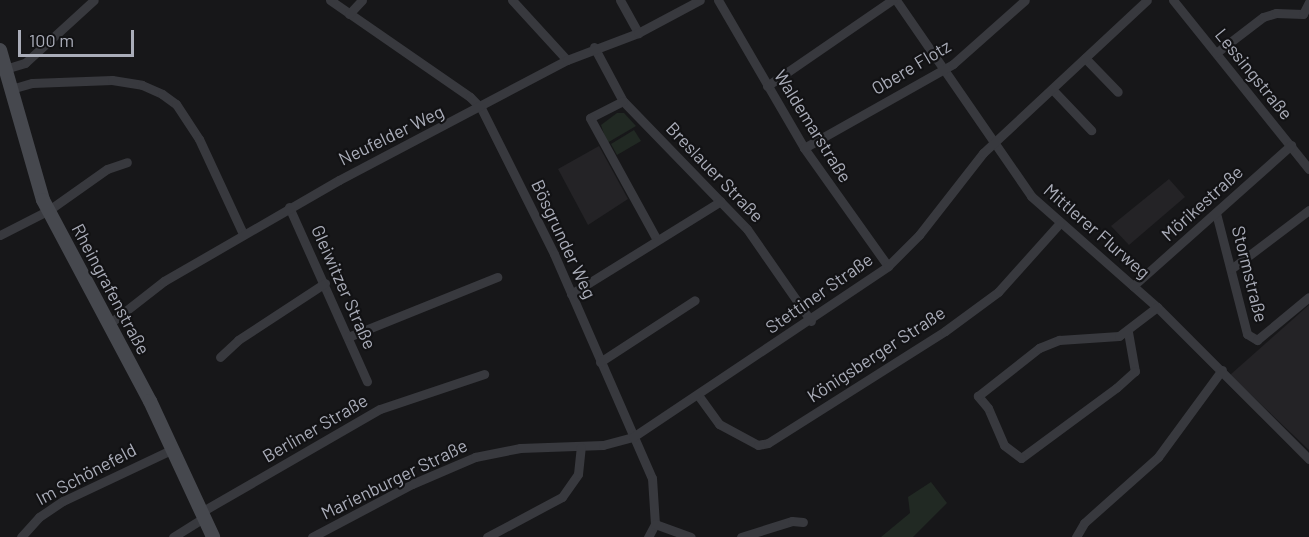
<!DOCTYPE html>
<html>
<head>
<meta charset="utf-8">
<style>
	body { margin:0 }
	#map { position:relative; width:1309px; height:537px; overflow:hidden; background:#171719; font-family:Barlow,sans-serif }
	div>[style] { position:absolute }
	.built>* { inset:0; background:#242326 }
	.green>* { inset:0; background:#212923 }
	.street>* { height:9px; margin:-4.5px; padding:0 4.5px; transform-origin:4.5px; border-radius:4.5px; background:#38393e }
	.secondary>* { height:14px; margin:-7px; padding:0 7px; transform-origin:7px; border-radius:7px; background:#46484e }
	span { translate:-50% -50%; white-space:nowrap; text-align:center; line-height:1.15; -webkit-text-stroke:4.5px #121214; paint-order:stroke }
	.street-label { font-size:18px; color:#aaadb9 }
	.scale { position:absolute; left:18px; top:30px; width:116px; height:27px; box-sizing:border-box; border:3px solid #aaadb9; border-top:0; padding-left:8px; font-size:18px; line-height:21px; white-space:nowrap; color:#aaadb9; -webkit-text-stroke:4px #121214; paint-order:stroke }
</style>
</head>
<body>
<div id="map">
	<div class="built">
		<i style="clip-path:polygon(599px 146px,628px 199px,588px 225px,558px 169px)"></i>
		<i style="clip-path:polygon(1169px 179px,1185px 197px,1129px 245px,1111px 226px)"></i>
		<i style="clip-path:polygon(1309px 305px,1309px 450px,1230px 375px)"></i>
	</div>
	<div class="green">
		<i style="clip-path:polygon(617px 113px,624px 113px,636px 126px,607px 143px,601px 125px)"></i>
		<i style="clip-path:polygon(634px 130px,641px 141px,617px 155px,611px 144px)"></i>
		<i style="clip-path:polygon(931px 482px,947px 503px,913px 537px,881px 537px,910px 513px,908px 497px)"></i>
	</div>
	<div class="street">
		<i style="left:330px;top:0;width:170px;rotate:34.7deg"></i>
		<i style="left:470px;top:97px;width:16px;rotate:45deg"></i>
		<i style="left:481px;top:108px;width:163px;rotate:63.4deg"></i>
		<i style="left:554px;top:254px;width:244px;rotate:66.4deg"></i>
		<i style="left:652px;top:478px;width:46px;rotate:86.3deg"></i>
		<i style="left:655px;top:524px;width:15px;rotate:118deg"></i>
		<i style="left:512px;top:0;width:81px;rotate:47.5deg"></i>
		<i style="left:620px;top:0;width:38px;rotate:61deg"></i>
		<i style="left:718px;top:0;width:171px;rotate:59.8deg"></i>
		<i style="left:804px;top:148px;width:145px;rotate:54.6deg"></i>
		<i style="left:896px;top:0;width:238px;rotate:55.4deg"></i>
		<i style="left:1031px;top:196px;width:168px;rotate:41.4deg"></i>
		<i style="left:1157px;top:307px;width:215px;rotate:45deg"></i>
		<i style="left:1173px;top:0;width:217px;rotate:51.2deg"></i>
		<i style="left:349px;top:14px;width:19px;rotate:-47deg"></i>
		<i style="left:594px;top:47px;width:61px;rotate:61.8deg"></i>
		<i style="left:623px;top:101px;width:178px;rotate:45.9deg"></i>
		<i style="left:747px;top:229px;width:112px;rotate:55.2deg"></i>
		<i style="left:1216px;top:53px;width:59px;rotate:-37.5deg"></i>
		<i style="left:1263px;top:17px;width:14px;rotate:-17deg"></i>
		<i style="left:1276px;top:13px;width:27px;rotate:2deg"></i>
		<i style="left:1303px;top:14px;width:13px;rotate:-63deg"></i>
		<i style="left:1085px;top:58px;width:47px;rotate:45.9deg"></i>
		<i style="left:5px;top:69px;width:21px;rotate:-17deg"></i>
		<i style="left:25px;top:63px;width:93px;rotate:-42.4deg"></i>
		<i style="left:767px;top:86px;width:152px;rotate:-34.5deg"></i>
		<i style="left:11px;top:89px;width:22px;rotate:-16deg"></i>
		<i style="left:32px;top:83px;width:80px;rotate:-2.1deg"></i>
		<i style="left:112px;top:80px;width:30px;rotate:9deg"></i>
		<i style="left:142px;top:85px;width:22px;rotate:24deg"></i>
		<i style="left:162px;top:94px;width:17px;rotate:36deg"></i>
		<i style="left:176px;top:104px;width:42px;rotate:56.7deg"></i>
		<i style="left:199px;top:139px;width:105px;rotate:65.1deg"></i>
		<i style="left:1052px;top:89px;width:57px;rotate:46.4deg"></i>
		<i style="left:623px;top:101px;width:37px;rotate:153deg"></i>
		<i style="left:590px;top:118px;width:139px;rotate:61.2deg"></i>
		<i style="left:804px;top:148px;width:171px;rotate:-29.4deg"></i>
		<i style="left:953px;top:64px;width:96px;rotate:-41.6deg"></i>
		<i style="left:289px;top:207px;width:191px;rotate:65.9deg"></i>
		<i style="left:1216px;top:213px;width:125px;rotate:75.6deg"></i>
		<i style="left:1247px;top:334px;width:12px;rotate:31deg"></i>
		<i style="left:1257px;top:340px;width:67px;rotate:-39.6deg"></i>
		<i style="left:0;top:235px;width:55px;rotate:-27deg"></i>
		<i style="left:49px;top:210px;width:71px;rotate:-35.3deg"></i>
		<i style="left:107px;top:169px;width:21px;rotate:-19deg"></i>
		<i style="left:1231px;top:269px;width:98px;rotate:-37.1deg"></i>
		<i style="left:1133px;top:286px;width:212px;rotate:-41.7deg"></i>
		<i style="left:571px;top:294px;width:176px;rotate:-31.8deg"></i>
		<i style="left:109px;top:324px;width:70px;rotate:-38deg"></i>
		<i style="left:164px;top:281px;width:202px;rotate:-30deg"></i>
		<i style="left:339px;top:180px;width:258px;rotate:-27.8deg"></i>
		<i style="left:567px;top:60px;width:76px;rotate:-20.8deg"></i>
		<i style="left:638px;top:33px;width:70px;rotate:-28deg"></i>
		<i style="left:1128px;top:332px;width:40px;rotate:80deg"></i>
		<i style="left:1135px;top:371px;width:25px;rotate:138deg"></i>
		<i style="left:1116px;top:388px;width:118px;rotate:143.6deg"></i>
		<i style="left:1021px;top:458px;width:21px;rotate:-143deg"></i>
		<i style="left:1004px;top:445px;width:40px;rotate:-113.4deg"></i>
		<i style="left:988px;top:408px;width:16px;rotate:-130deg"></i>
		<i style="left:978px;top:396px;width:78px;rotate:-38.2deg"></i>
		<i style="left:1039px;top:348px;width:22px;rotate:-22deg"></i>
		<i style="left:1059px;top:340px;width:60px;rotate:-3.8deg"></i>
		<i style="left:1119px;top:336px;width:48px;rotate:-37.3deg"></i>
		<i style="left:348px;top:337px;width:161px;rotate:-21.9deg"></i>
		<i style="left:220px;top:357px;width:25px;rotate:-43deg"></i>
		<i style="left:238px;top:340px;width:104px;rotate:-33.2deg"></i>
		<i style="left:600px;top:362px;width:113px;rotate:-33.1deg"></i>
		<i style="left:698px;top:395px;width:36px;rotate:54deg"></i>
		<i style="left:719px;top:424px;width:44px;rotate:28.3deg"></i>
		<i style="left:758px;top:445px;width:10px;rotate:-11deg"></i>
		<i style="left:768px;top:443px;width:209px;rotate:-32.3deg"></i>
		<i style="left:945px;top:331px;width:66px;rotate:-36.3deg"></i>
		<i style="left:998px;top:292px;width:93px;rotate:-48.1deg"></i>
		<i style="left:203px;top:511px;width:204px;rotate:-30deg"></i>
		<i style="left:380px;top:409px;width:110px;rotate:-18.6deg"></i>
		<i style="left:655px;top:524px;width:38px;rotate:20deg"></i>
		<i style="left:21px;top:537px;width:27px;rotate:-48deg"></i>
		<i style="left:39px;top:517px;width:29px;rotate:-34deg"></i>
		<i style="left:63px;top:501px;width:122px;rotate:-25.3deg"></i>
		<i style="left:173px;top:537px;width:38px;rotate:-32deg"></i>
		<i style="left:312px;top:537px;width:113px;rotate:-27.9deg"></i>
		<i style="left:412px;top:484px;width:69px;rotate:-23.2deg"></i>
		<i style="left:475px;top:457px;width:46px;rotate:-11.3deg"></i>
		<i style="left:520px;top:448px;width:83px;rotate:-2.1deg"></i>
		<i style="left:603px;top:445px;width:31px;rotate:-15deg"></i>
		<i style="left:633px;top:437px;width:307px;rotate:-33.8deg"></i>
		<i style="left:888px;top:266px;width:44px;rotate:-45deg"></i>
		<i style="left:919px;top:235px;width:104px;rotate:-52deg"></i>
		<i style="left:983px;top:153px;width:224px;rotate:-43deg"></i>
		<i style="left:487px;top:537px;width:85px;rotate:-28.1deg"></i>
		<i style="left:562px;top:497px;width:28px;rotate:-55deg"></i>
		<i style="left:578px;top:474px;width:27px;rotate:-84deg"></i>
		<i style="left:741px;top:537px;width:53px;rotate:-17.4deg"></i>
		<i style="left:792px;top:521px;width:11px;rotate:5deg"></i>
		<i style="left:1076px;top:537px;width:16px;rotate:-60deg"></i>
		<i style="left:1084px;top:523px;width:99px;rotate:-41.7deg"></i>
		<i style="left:1158px;top:457px;width:108px;rotate:-53.7deg"></i>
	</div>
	<div class="secondary">
		<i style="left:0;top:50px;width:156px;rotate:74deg"></i>
		<i style="left:43px;top:200px;width:228px;rotate:62deg"></i>
		<i style="left:150px;top:401px;width:150px;rotate:65.1deg"></i>
	</div>
	<div class="street-label">
		<span style="left:911px;top:67px;rotate:-31deg">Obere Flotz</span>
		<span style="left:1254px;top:74px;rotate:51deg">Lessingstraße</span>
		<span style="left:813px;top:126px;rotate:58deg">Waldemarstraße</span>
		<span style="left:391px;top:135px;rotate:-26deg">Neufelder Weg</span>
		<span style="left:715px;top:172px;rotate:46deg">Breslauer Straße</span>
		<span style="left:1202px;top:203px;rotate:-42deg">Mörikestraße</span>
		<span style="left:1097px;top:231px;rotate:41deg">Mittlerer Flurweg</span>
		<span style="left:564px;top:239px;rotate:65deg">Bösgrunder Weg</span>
		<span style="left:1250px;top:274px;rotate:76deg">Stormstraße</span>
		<span style="left:344px;top:287px;rotate:66deg">Gleiwitzer Straße</span>
		<span style="left:111px;top:289px;rotate:62deg">Rheingrafenstraße</span>
		<span style="left:819px;top:293px;rotate:-35deg">Stettiner Straße</span>
		<span style="left:876px;top:354px;rotate:-33deg">Königsberger Straße</span>
		<span style="left:315px;top:428px;rotate:-30deg">Berliner Straße</span>
		<span style="left:86px;top:474px;rotate:-28deg">Im Schönefeld</span>
		<span style="left:394px;top:479px;rotate:-26deg">Marienburger Straße</span>
	</div>
	<div class="scale">100 m</div>
</div>
</body>
</html>
